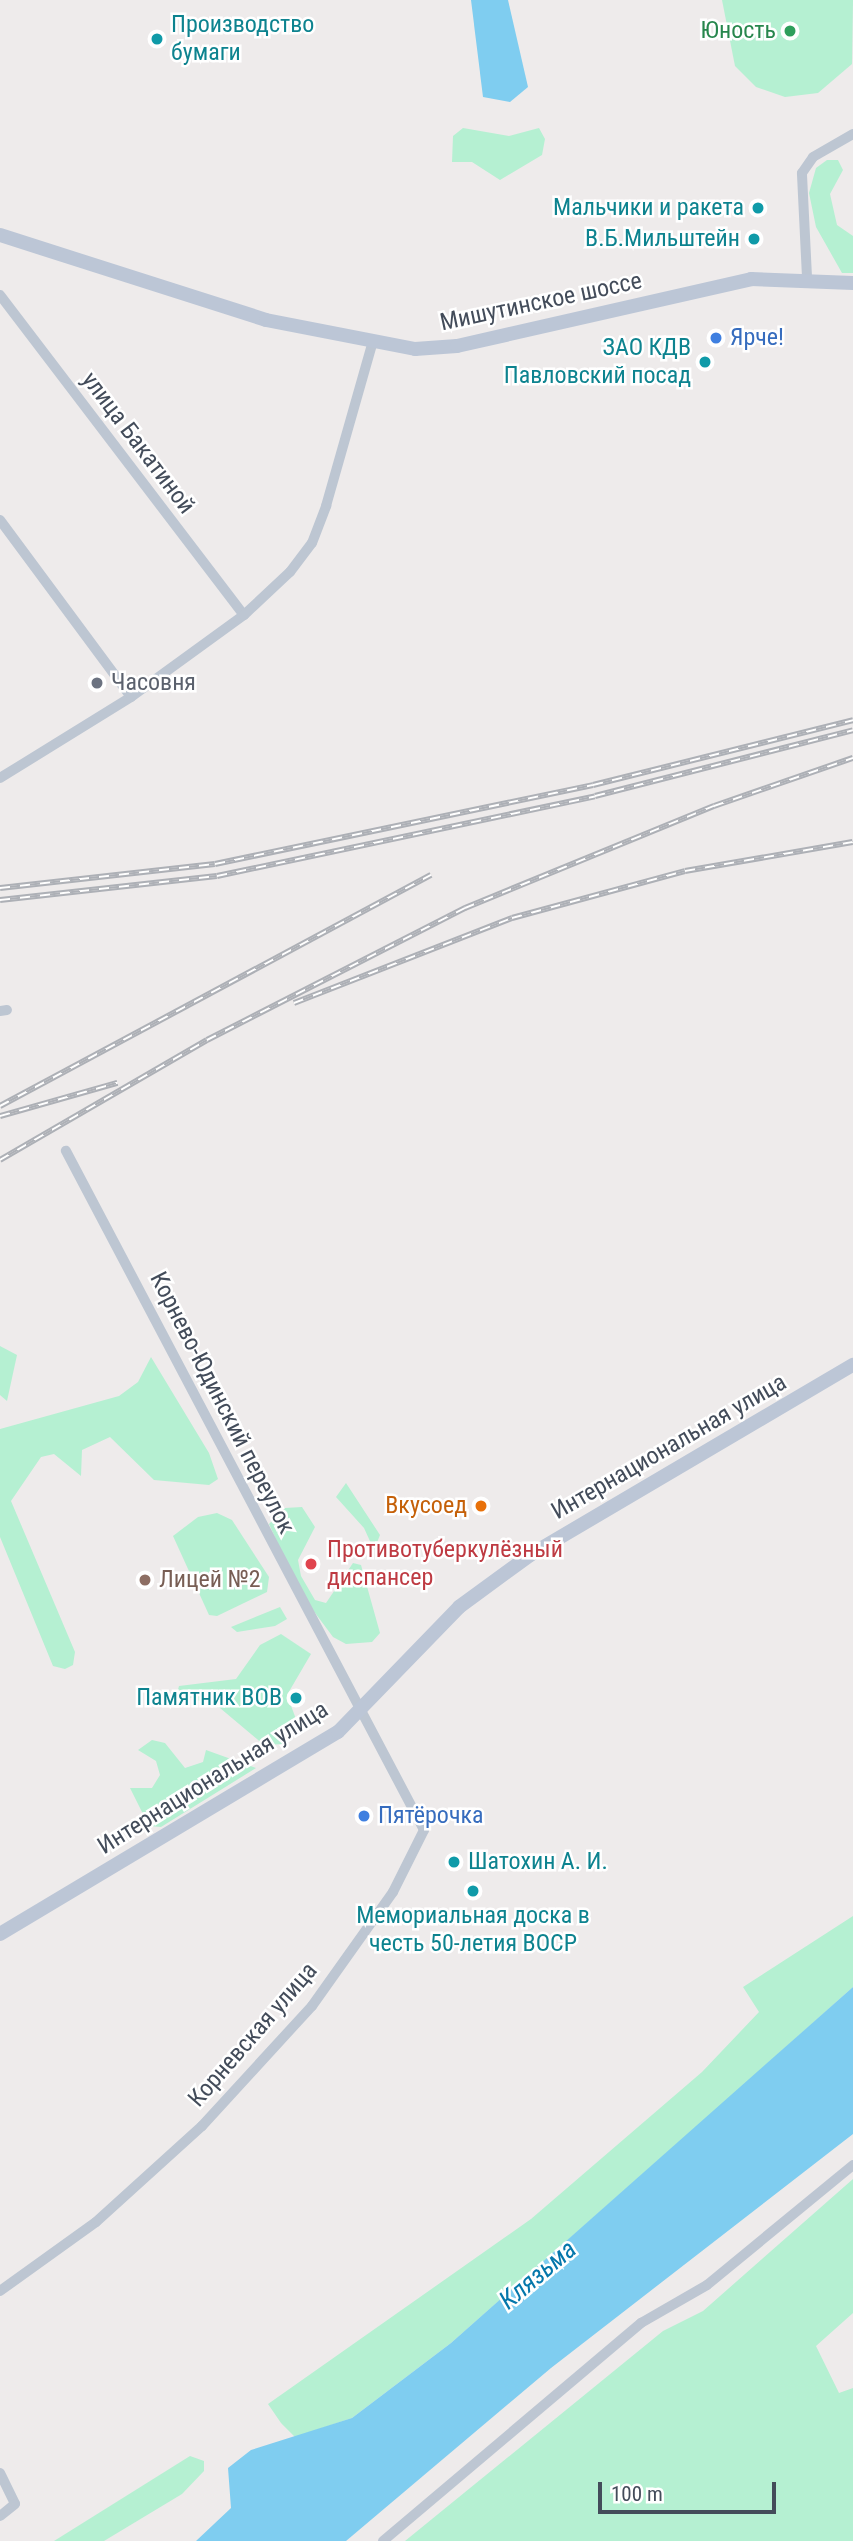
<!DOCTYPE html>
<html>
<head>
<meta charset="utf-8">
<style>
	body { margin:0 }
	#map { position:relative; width:853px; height:2541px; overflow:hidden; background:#eeebeb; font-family:"Roboto Condensed",sans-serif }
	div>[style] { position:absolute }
	.green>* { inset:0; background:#b5f0d2 }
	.water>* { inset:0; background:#7fcdf0 }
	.street>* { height:10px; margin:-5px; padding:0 5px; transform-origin:5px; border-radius:5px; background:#bdc6d2 }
	.secondary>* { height:14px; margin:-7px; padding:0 7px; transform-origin:7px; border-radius:7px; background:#bcc6d6 }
	.rail>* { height:6px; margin-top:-3px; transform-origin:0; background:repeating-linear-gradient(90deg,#fff 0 10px,#adb0b6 0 20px); box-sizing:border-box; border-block:2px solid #adb0b6 }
	.dots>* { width:19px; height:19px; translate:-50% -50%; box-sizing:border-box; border:4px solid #fff; border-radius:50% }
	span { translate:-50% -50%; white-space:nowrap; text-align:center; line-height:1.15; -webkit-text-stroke:5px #fff; paint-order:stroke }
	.culture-label { font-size:24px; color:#0d838f }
	.left { translate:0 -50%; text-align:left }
	.right { translate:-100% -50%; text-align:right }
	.leisure-label { font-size:24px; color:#27864d }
	.street-label { font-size:24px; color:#434c5a }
	.shop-label { font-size:24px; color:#366cbe }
	.worship-label { font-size:24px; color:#5b616d }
	.food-label { font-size:24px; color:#c56008 }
	.health-label { font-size:24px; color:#be3a42 }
	.education-label { font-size:24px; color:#785e54 }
	.water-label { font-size:26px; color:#0477ab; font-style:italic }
	.scale { position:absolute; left:598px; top:2482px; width:178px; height:32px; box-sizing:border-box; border:4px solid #434c5a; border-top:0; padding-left:9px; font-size:21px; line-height:24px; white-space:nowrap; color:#434c5a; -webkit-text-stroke:5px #fff; paint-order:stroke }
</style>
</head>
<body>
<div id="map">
	<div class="green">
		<i style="clip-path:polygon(722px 0,853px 0,852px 64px,818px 93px,785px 97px,756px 87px,735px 66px)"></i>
		<i style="clip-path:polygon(463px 128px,509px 136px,539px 128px,545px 139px,542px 155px,500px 180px,472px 162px,452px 162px,453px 136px)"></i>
		<i style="clip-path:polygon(827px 160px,838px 160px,843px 170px,830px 194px,837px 225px,853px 236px,853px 273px,842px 273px,816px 227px,809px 193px,816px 168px)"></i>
		<i style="clip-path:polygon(0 1346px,17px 1355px,7px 1401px,0 1395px)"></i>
		<i style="clip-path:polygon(151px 1357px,209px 1453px,218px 1479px,209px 1485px,154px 1480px,110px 1437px,82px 1450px,81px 1476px,54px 1454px,41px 1457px,11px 1501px,75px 1652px,73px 1665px,65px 1669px,53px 1666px,0 1537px,0 1429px,119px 1396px,138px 1382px)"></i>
		<i style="clip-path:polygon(346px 1483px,380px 1535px,374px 1550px,364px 1528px,336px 1497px)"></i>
		<i style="clip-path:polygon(302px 1507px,315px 1527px,298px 1560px,301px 1576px,315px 1600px,326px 1603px,353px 1563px,361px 1565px,380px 1633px,372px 1642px,346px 1644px,333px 1637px,301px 1594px,269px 1524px,285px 1508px)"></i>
		<i style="clip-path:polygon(217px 1513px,232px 1520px,269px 1577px,267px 1592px,217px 1616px,209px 1615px,173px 1536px,198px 1517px)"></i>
		<i style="clip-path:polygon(280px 1607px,287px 1619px,275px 1626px,237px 1632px,231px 1627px)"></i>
		<i style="clip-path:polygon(281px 1634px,311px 1654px,287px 1695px,299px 1727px,284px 1744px,264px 1745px,220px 1708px,177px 1693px,179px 1686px,236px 1679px,260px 1645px)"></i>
		<i style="clip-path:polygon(152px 1740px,165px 1743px,185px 1768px,203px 1762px,206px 1750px,256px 1768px,161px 1827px,149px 1826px,130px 1788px,152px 1788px,160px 1775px,156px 1761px,138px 1750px)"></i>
		<i style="clip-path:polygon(853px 1916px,853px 1987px,740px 2088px,451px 2343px,352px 2418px,295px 2437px,281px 2423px,268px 2404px,531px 2219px,702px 2072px,759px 2012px,743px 1987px)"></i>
		<i style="clip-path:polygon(853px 2179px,853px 2313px,816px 2346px,839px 2393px,853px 2388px,853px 2541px,405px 2541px,663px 2331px,703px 2311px)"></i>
		<i style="clip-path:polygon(190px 2456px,204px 2461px,204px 2471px,182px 2494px,104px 2541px,54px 2541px)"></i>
	</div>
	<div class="water">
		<i style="clip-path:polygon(471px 0,508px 0,528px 87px,510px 102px,483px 97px)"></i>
		<i style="clip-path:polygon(853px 1987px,853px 2134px,551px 2368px,346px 2541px,196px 2541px,231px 2508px,228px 2468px,251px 2450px,352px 2418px,451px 2343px)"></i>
	</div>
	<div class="street">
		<i style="left:807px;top:277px;width:104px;rotate:-92.8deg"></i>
		<i style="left:802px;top:173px;width:19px;rotate:-55deg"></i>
		<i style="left:813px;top:157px;width:46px;rotate:-29.9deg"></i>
		<i style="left:0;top:295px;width:402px;rotate:52.7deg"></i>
		<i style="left:0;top:520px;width:220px;rotate:53.5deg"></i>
		<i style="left:0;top:778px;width:154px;rotate:-31.7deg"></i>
		<i style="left:131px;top:697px;width:140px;rotate:-36deg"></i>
		<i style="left:244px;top:615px;width:63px;rotate:-43.1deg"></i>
		<i style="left:290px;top:572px;width:36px;rotate:-53deg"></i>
		<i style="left:312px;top:543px;width:40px;rotate:-69deg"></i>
		<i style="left:326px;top:506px;width:168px;rotate:-74.1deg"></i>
		<i style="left:0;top:1011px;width:7px;rotate:-8deg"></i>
		<i style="left:0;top:2291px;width:118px;rotate:-35.7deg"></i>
		<i style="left:96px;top:2222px;width:143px;rotate:-42.2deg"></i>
		<i style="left:202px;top:2126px;width:163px;rotate:-47.5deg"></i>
		<i style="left:312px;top:2006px;width:140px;rotate:-54.6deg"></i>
		<i style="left:393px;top:1892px;width:69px;rotate:-63.4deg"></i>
		<i style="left:424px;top:1830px;width:768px;rotate:-117.8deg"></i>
		<i style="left:0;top:2473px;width:34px;rotate:64deg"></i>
		<i style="left:15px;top:2504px;width:19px;rotate:141deg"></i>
		<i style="left:383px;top:2541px;width:338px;rotate:-40.2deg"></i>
		<i style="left:641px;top:2323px;width:76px;rotate:-29.9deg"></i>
		<i style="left:707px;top:2285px;width:189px;rotate:-39.4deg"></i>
	</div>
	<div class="secondary">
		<i style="left:0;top:235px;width:279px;rotate:17.7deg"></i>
		<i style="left:266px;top:320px;width:152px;rotate:11deg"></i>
		<i style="left:415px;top:349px;width:42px;rotate:-4.1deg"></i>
		<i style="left:457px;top:346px;width:302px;rotate:-12.8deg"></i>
		<i style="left:751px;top:279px;width:102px;rotate:2.2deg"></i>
		<i style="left:0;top:1934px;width:394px;rotate:-30.9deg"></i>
		<i style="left:338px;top:1732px;width:174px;rotate:-45.9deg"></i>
		<i style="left:459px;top:1607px;width:88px;rotate:-36.2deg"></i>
		<i style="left:530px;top:1555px;width:375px;rotate:-30.5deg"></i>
	</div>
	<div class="rail">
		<i style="left:0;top:888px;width:216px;rotate:-6.4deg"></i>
		<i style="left:215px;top:864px;width:386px;rotate:-11.8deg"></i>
		<i style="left:593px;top:785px;width:268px;rotate:-14deg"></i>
		<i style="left:0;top:900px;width:218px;rotate:-6.3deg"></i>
		<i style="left:217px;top:876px;width:386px;rotate:-11.9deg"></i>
		<i style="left:595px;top:796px;width:266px;rotate:-14.3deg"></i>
		<i style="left:294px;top:1003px;width:234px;rotate:-21.3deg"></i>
		<i style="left:512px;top:918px;width:179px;rotate:-15.2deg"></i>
		<i style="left:685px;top:871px;width:170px;rotate:-9.8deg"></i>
		<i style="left:0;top:1106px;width:489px;rotate:-28.2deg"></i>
		<i style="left:0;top:1116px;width:122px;rotate:-15.8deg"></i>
		<i style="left:0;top:1160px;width:239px;rotate:-30.1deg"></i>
		<i style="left:207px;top:1040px;width:290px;rotate:-27.1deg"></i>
		<i style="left:465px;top:908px;width:269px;rotate:-22.3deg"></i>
		<i style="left:714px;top:806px;width:147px;rotate:-19.1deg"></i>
	</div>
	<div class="dots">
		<i style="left:790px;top:31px;background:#2e9e5b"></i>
		<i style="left:157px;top:39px;background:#0f9aa8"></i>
		<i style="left:758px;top:208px;background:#0f9aa8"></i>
		<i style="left:754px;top:239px;background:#0f9aa8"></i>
		<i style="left:716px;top:338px;background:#3f7fe0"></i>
		<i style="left:705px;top:362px;background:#0f9aa8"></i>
		<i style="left:97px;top:683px;background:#6b7280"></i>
		<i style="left:481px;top:1506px;background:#e8710a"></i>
		<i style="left:311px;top:1564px;background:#e0444e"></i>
		<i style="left:145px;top:1580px;background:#8d6e63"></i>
		<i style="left:296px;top:1698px;background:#0f9aa8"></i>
		<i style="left:364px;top:1816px;background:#3f7fe0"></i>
		<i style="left:454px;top:1862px;background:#0f9aa8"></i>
		<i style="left:473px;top:1891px;background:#0f9aa8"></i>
	</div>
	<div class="culture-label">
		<span class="left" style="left:171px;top:39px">Производство<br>бумаги</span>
		<span class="right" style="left:744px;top:208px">Мальчики и ракета</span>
		<span class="right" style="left:740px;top:239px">В.Б.Мильштейн</span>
		<span class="right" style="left:691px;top:362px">ЗАО КДВ<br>Павловский посад</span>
		<span class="right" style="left:282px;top:1698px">Памятник ВОВ</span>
		<span class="left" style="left:468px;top:1862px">Шатохин А. И.</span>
		<span style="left:473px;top:1930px">Мемориальная доска в<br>честь 50-летия ВОСР</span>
	</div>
	<div class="leisure-label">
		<span class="right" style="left:776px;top:31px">Юность</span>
	</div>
	<div class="street-label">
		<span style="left:541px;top:302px;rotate:-12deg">Мишутинское шоссе</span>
		<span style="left:138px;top:443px;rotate:53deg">улица Бакатиной</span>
		<span style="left:222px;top:1403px;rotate:63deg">Корнево-Юдинский переулок</span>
		<span style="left:669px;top:1447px;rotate:-30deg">Интернациональная улица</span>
		<span style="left:213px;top:1778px;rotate:-32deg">Интернациональная улица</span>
		<span style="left:253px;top:2035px;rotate:-49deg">Корневская улица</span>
	</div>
	<div class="shop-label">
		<span class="left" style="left:730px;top:338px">Ярче!</span>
		<span class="left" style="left:378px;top:1816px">Пятёрочка</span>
	</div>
	<div class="worship-label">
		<span class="left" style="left:111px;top:683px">Часовня</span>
	</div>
	<div class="food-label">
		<span class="right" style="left:467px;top:1506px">Вкусоед</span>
	</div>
	<div class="health-label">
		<span class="left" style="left:327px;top:1564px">Противотуберкулёзный<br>диспансер</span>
	</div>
	<div class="education-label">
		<span class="left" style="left:159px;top:1580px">Лицей №2</span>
	</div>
	<div class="water-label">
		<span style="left:538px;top:2275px;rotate:-40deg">Клязьма</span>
	</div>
	<div class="scale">100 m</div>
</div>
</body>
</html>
